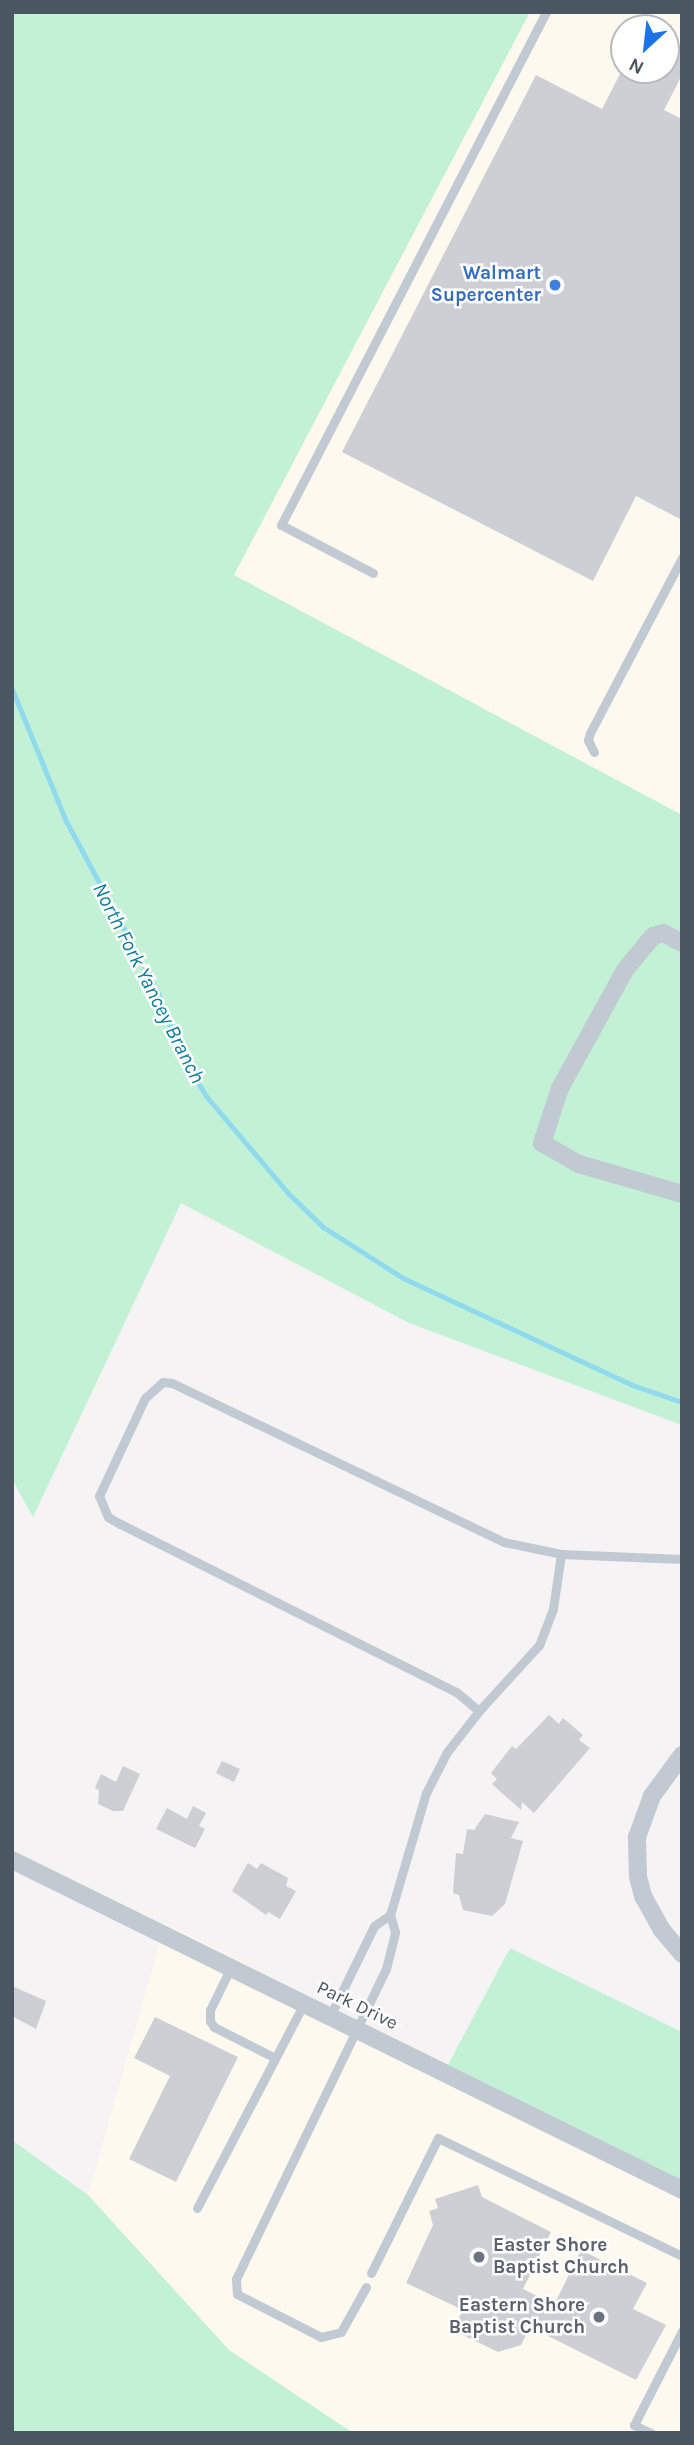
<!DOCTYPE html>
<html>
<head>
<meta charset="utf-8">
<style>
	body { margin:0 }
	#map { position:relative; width:694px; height:2445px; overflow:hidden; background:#f5f3f3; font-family:Karla,sans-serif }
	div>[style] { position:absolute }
	.commercial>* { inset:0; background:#fdf9ef }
	.green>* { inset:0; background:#c3f1d5 }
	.stream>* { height:5px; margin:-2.5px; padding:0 2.5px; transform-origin:2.5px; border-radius:2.5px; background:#90daee }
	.building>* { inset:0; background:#cdcfd5 }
	.service>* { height:9px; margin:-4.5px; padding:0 4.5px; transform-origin:4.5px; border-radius:4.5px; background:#c1cad2 }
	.minor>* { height:18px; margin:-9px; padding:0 9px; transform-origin:9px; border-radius:9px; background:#c1cad2 }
	.dots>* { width:19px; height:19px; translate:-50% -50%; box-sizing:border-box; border:4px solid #fff; border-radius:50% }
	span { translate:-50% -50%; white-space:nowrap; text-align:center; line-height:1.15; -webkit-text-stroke:5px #fff; paint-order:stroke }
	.shop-label { font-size:19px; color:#366cbe; font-weight:700 }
	.right { translate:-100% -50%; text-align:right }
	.street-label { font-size:19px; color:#4a5661 }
	.worship-label { font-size:19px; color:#5b616d; font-weight:700 }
	.left { translate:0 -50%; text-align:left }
	.water-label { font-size:21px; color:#0c7c9b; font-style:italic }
	.frame { position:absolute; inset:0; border:14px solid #4a5661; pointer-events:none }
	.north { position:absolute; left:610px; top:14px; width:70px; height:70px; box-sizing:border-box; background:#fff; border:2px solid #b7bbc0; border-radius:50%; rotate:207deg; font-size:19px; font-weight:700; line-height:28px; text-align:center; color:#4a5661 }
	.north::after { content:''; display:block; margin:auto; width:24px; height:32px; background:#1a73e8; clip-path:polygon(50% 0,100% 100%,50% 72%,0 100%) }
</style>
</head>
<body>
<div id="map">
	<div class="commercial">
		<i style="clip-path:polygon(evenodd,530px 12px,682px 12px,682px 815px,234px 575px,530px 12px,624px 28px,666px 28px,666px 70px,624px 70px,624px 28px)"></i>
		<i style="clip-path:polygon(165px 1924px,682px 2181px,682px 2433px,353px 2433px,229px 2350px,88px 2195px)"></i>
	</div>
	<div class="green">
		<i style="clip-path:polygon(12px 12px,530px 12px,234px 575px,682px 815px,682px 1425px,409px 1323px,181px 1203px,33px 1517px,12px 1479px)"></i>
		<i style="clip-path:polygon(510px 1948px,682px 2032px,682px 2181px,448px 2065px)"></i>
		<i style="clip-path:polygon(12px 2140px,88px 2195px,229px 2350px,353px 2433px,12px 2433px)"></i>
	</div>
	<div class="stream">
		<i style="left:12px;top:689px;width:143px;rotate:67.8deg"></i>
		<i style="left:66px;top:821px;width:193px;rotate:61.8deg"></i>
		<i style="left:157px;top:991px;width:68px;rotate:69.4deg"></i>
		<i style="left:181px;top:1055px;width:48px;rotate:58.6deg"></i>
		<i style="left:206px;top:1096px;width:127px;rotate:49.8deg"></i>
		<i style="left:288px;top:1193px;width:49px;rotate:44.2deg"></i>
		<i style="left:323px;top:1227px;width:95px;rotate:32.5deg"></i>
		<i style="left:403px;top:1278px;width:253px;rotate:25deg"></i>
		<i style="left:632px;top:1385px;width:53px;rotate:18.8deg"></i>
	</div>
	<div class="building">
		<i style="clip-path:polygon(666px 39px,682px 47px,682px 75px,664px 110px,682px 119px,682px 520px,636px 496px,593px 581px,342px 452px,536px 75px,602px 109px,622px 70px,666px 70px)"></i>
		<i style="clip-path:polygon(549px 1715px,559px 1724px,563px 1718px,583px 1735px,579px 1740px,590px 1748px,534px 1813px,522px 1802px,521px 1810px,492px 1784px,497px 1779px,491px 1773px,512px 1746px,516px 1749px)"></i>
		<i style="clip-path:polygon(222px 1761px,240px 1769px,234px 1782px,216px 1773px)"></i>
		<i style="clip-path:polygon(123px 1766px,140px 1774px,123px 1811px,113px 1811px,98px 1804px,99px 1790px,95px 1788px,101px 1774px,116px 1782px)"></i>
		<i style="clip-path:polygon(193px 1806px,206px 1813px,199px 1826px,205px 1829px,195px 1848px,156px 1829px,167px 1808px,187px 1819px)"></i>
		<i style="clip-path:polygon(485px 1814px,519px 1822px,511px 1838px,523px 1841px,505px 1904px,492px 1916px,463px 1910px,459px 1895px,453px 1893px,456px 1853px,463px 1854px,467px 1829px,474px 1830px)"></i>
		<i style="clip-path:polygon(248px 1863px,257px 1869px,261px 1863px,288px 1878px,286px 1886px,296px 1891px,280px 1919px,268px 1912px,266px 1915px,232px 1891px)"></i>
		<i style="clip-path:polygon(12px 1986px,46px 2001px,36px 2029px,12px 2016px)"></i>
		<i style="clip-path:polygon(155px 2017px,238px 2057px,176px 2182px,129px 2159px,170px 2076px,134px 2058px)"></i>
		<i style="clip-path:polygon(478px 2185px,482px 2197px,551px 2232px,523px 2289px,554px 2305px,581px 2250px,647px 2283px,633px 2309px,666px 2325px,636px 2380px,530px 2327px,521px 2345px,498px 2352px,453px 2330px,463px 2310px,406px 2283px,433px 2225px,429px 2211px,438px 2208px,435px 2199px)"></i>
	</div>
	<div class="service">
		<i style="left:373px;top:573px;width:104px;rotate:-152.4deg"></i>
		<i style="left:281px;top:525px;width:577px;rotate:-62.68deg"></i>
		<i style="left:594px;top:752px;width:13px;rotate:-117deg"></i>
		<i style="left:588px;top:740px;width:7px;rotate:-74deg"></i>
		<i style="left:590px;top:733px;width:198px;rotate:-62.3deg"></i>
		<i style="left:561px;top:1554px;width:56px;rotate:98.3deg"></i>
		<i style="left:553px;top:1609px;width:39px;rotate:111deg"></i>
		<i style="left:539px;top:1645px;width:89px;rotate:132.3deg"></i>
		<i style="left:479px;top:1711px;width:30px;rotate:-140deg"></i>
		<i style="left:456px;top:1692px;width:376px;rotate:-153.4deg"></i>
		<i style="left:120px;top:1524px;width:14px;rotate:-150deg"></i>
		<i style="left:108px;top:1517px;width:23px;rotate:-113deg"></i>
		<i style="left:99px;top:1496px;width:108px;rotate:-64.9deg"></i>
		<i style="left:145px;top:1398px;width:24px;rotate:-42deg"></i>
		<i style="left:163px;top:1382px;width:9px;rotate:6deg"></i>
		<i style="left:172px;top:1383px;width:368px;rotate:25.6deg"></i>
		<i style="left:504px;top:1542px;width:58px;rotate:11.9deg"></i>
		<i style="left:561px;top:1554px;width:121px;rotate:2.4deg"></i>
		<i style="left:231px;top:1967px;width:48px;rotate:116deg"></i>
		<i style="left:210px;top:2010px;width:11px;rotate:90deg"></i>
		<i style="left:210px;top:2021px;width:7px;rotate:56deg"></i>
		<i style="left:214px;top:2027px;width:68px;rotate:26.9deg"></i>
		<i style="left:330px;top:2016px;width:100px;rotate:-63.9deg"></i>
		<i style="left:374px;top:1926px;width:19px;rotate:-35deg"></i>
		<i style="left:197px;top:2208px;width:231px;rotate:-62.4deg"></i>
		<i style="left:371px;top:2273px;width:151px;rotate:-63.6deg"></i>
		<i style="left:438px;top:2138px;width:271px;rotate:25.8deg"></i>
		<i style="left:366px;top:2287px;width:51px;rotate:119.1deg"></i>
		<i style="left:341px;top:2332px;width:21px;rotate:166deg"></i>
		<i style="left:321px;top:2337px;width:94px;rotate:-152.9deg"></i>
		<i style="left:237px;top:2294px;width:15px;rotate:-94deg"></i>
		<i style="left:236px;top:2279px;width:344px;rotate:-64.2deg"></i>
		<i style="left:386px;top:1969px;width:38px;rotate:-76deg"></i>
		<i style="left:395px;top:1932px;width:18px;rotate:-106deg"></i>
		<i style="left:390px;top:1915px;width:127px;rotate:-73.6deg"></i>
		<i style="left:426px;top:1793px;width:46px;rotate:-62.9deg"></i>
		<i style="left:447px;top:1752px;width:52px;rotate:-52deg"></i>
		<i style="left:651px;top:2433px;width:19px;rotate:-155deg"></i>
		<i style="left:634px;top:2425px;width:106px;rotate:-62.9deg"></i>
	</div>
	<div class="minor">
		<i style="left:682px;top:943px;width:21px;rotate:-152deg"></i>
		<i style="left:663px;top:933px;width:10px;rotate:163deg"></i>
		<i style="left:653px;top:936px;width:44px;rotate:129.5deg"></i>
		<i style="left:625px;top:970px;width:135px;rotate:118.8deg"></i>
		<i style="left:560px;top:1088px;width:58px;rotate:108.1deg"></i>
		<i style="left:542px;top:1143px;width:43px;rotate:29.6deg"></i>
		<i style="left:579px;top:1164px;width:107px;rotate:16.2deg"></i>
		<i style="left:682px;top:1755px;width:51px;rotate:126.2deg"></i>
		<i style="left:652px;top:1796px;width:44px;rotate:110.1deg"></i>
		<i style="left:637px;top:1837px;width:40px;rotate:88.6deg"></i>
		<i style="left:638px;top:1877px;width:20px;rotate:75deg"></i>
		<i style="left:643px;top:1896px;width:39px;rotate:61deg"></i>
		<i style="left:662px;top:1930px;width:31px;rotate:50deg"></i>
		<i style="left:12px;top:1860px;width:747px;rotate:26.22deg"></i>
	</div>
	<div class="dots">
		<i style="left:555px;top:285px;background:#3f7fe0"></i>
		<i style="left:479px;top:2257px;background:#6b7280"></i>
		<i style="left:599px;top:2317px;background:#6b7280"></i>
	</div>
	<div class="shop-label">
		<span class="right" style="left:541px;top:285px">Walmart<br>Supercenter</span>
	</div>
	<div class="street-label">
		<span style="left:357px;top:2006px;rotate:26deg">Park Drive</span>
	</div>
	<div class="worship-label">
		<span class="left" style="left:493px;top:2257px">Easter Shore<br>Baptist Church</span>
		<span class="right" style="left:585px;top:2317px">Eastern Shore<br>Baptist Church</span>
	</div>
	<div class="water-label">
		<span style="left:149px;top:983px;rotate:63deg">North Fork Yancey Branch</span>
	</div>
	<div class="frame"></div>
	<div class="north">N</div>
</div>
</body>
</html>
